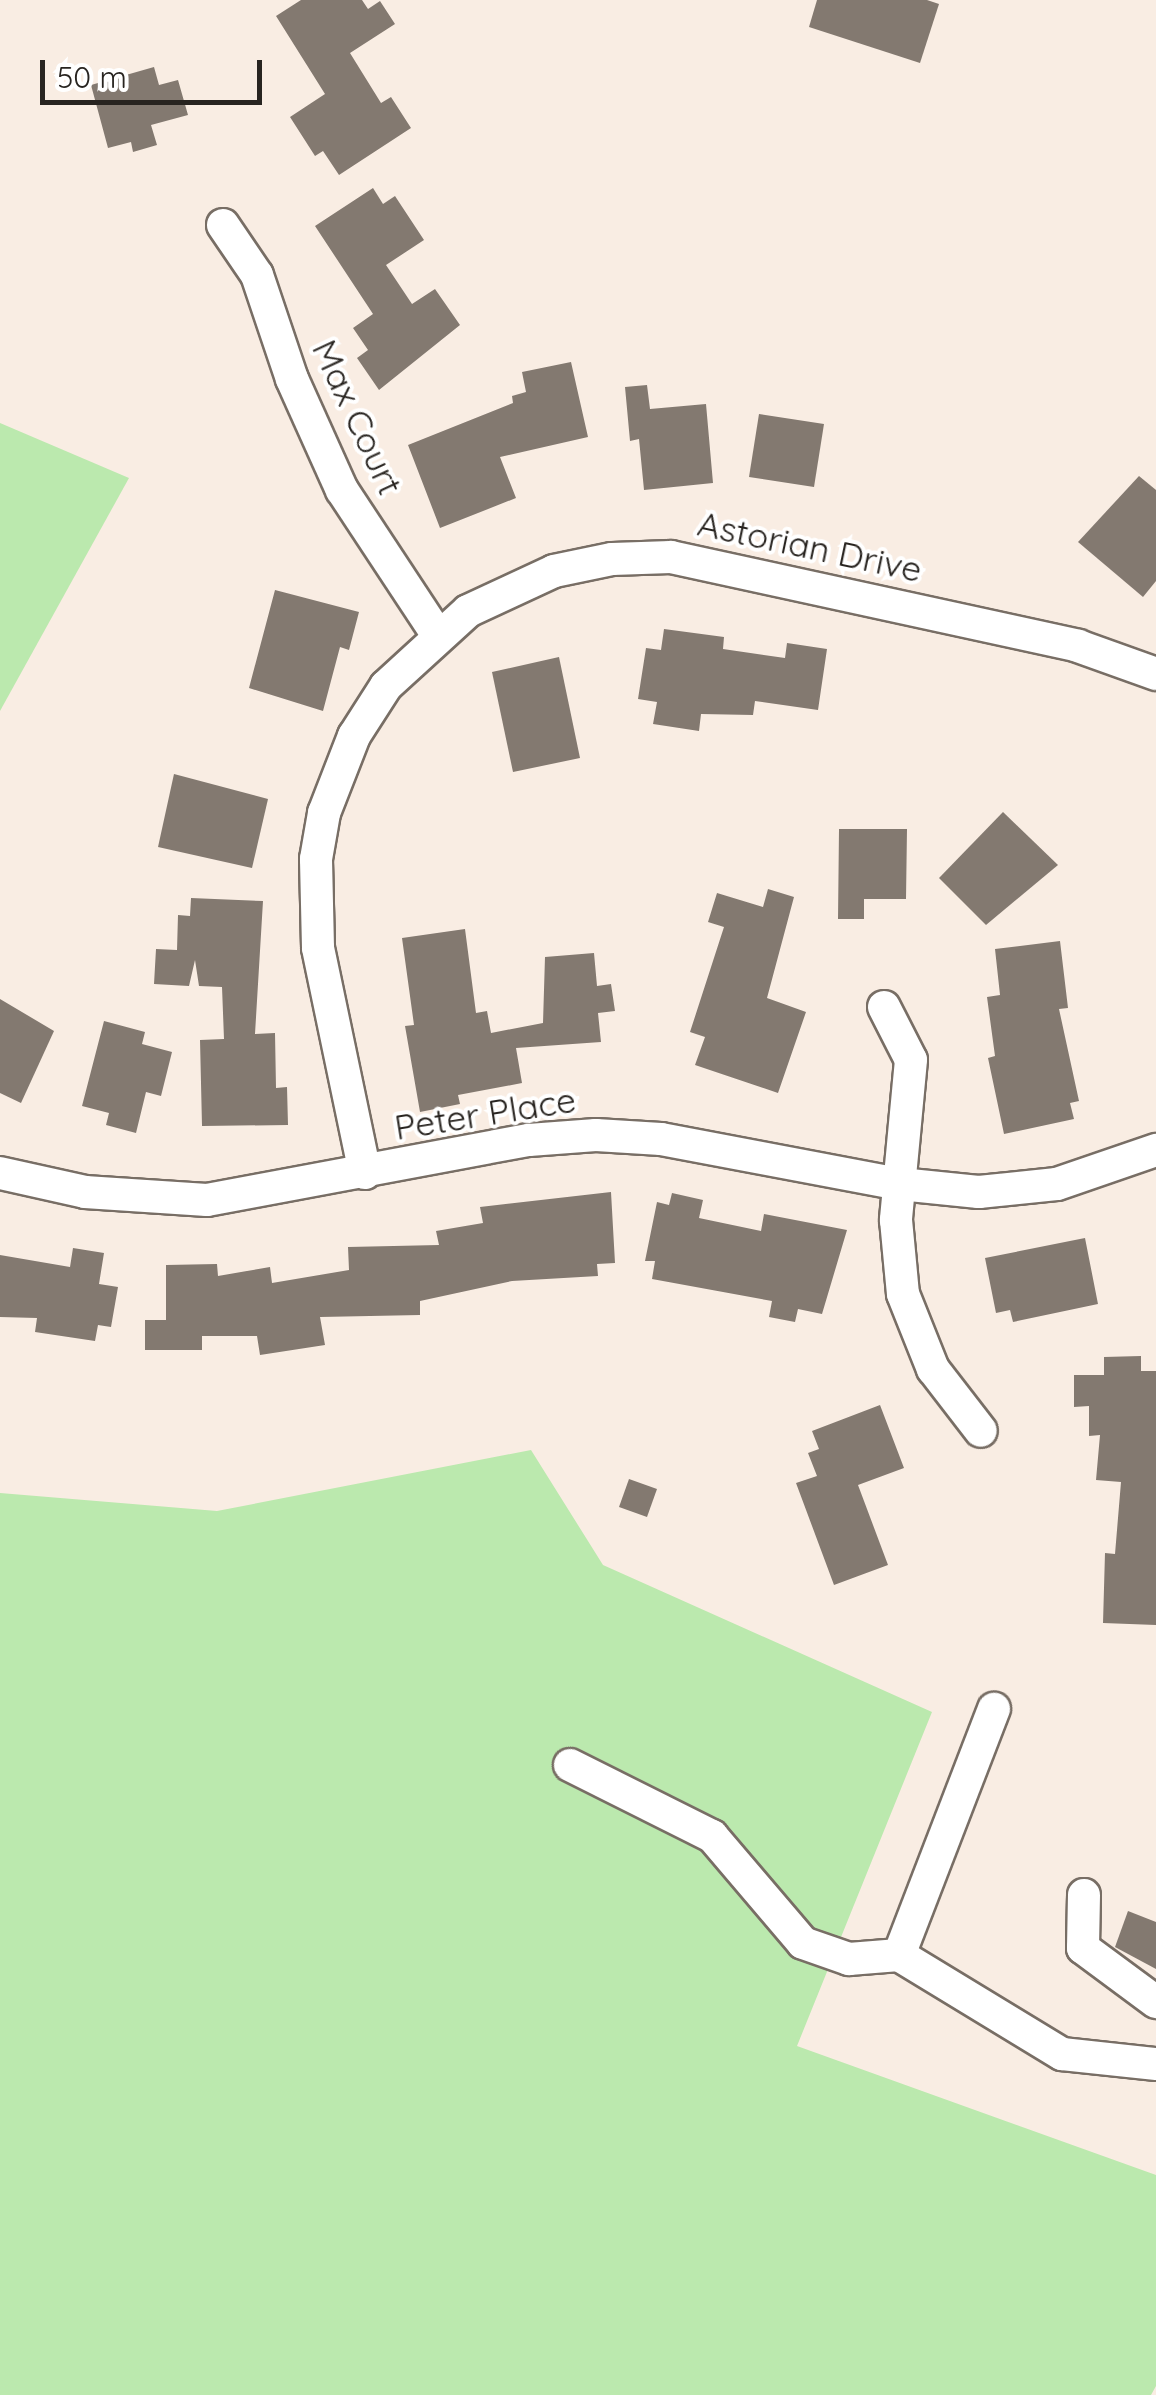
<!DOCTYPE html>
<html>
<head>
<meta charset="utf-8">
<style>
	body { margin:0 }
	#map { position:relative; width:1156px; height:2395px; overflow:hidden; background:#f9ede3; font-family:Quicksand,sans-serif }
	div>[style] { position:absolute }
	.green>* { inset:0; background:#bbe9ae }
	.building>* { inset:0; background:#837970 }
	.roads { filter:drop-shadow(2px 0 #786e65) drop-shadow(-2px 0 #786e65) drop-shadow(0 2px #786e65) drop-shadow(0 -2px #786e65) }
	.street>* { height:32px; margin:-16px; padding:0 16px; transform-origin:16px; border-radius:16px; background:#fff }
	span { translate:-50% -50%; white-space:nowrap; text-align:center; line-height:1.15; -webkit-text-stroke:8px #fff; paint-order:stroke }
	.street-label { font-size:35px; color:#282420 }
	.scale { position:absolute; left:40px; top:60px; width:222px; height:45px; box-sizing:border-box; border:5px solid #282420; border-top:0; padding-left:12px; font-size:30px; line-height:35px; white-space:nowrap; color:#282420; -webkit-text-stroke:8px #fff; paint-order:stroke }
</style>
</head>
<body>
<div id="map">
	<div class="green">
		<i style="clip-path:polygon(0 423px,129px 478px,0 711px)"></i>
		<i style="clip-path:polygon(531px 1450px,603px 1565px,932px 1712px,797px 2046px,1156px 2175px,1156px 2386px,1151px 2395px,0 2395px,0 1493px,217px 1511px)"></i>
	</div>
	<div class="building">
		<i style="clip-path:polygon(301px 0,362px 0,368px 9px,380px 1px,395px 24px,350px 53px,381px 103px,391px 97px,411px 128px,339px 175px,323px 151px,315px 156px,290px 117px,325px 94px,276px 16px)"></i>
		<i style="clip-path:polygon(817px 0,927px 0,939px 4px,920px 63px,809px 27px)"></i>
		<i style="clip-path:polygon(154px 67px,159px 85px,178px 80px,188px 115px,151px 125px,157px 145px,133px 152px,131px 142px,108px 148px,91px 85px)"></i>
		<i style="clip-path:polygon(373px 188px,383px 204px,395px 196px,424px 240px,386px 265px,412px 304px,435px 289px,460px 325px,379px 390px,357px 358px,368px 350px,353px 328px,373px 314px,315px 226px)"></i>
		<i style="clip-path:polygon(571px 362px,588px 437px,500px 457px,516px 498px,440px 528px,408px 445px,513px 403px,512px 396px,526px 392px,522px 372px)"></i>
		<i style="clip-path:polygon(647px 385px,650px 409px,706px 404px,713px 483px,644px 490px,639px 439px,630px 441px,625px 387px)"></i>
		<i style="clip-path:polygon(759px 414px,824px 424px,814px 487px,749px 477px)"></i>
		<i style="clip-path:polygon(1139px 476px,1156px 490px,1156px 581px,1143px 597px,1078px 542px)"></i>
		<i style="clip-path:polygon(275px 590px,359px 612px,349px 650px,340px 647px,323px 711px,249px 688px)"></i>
		<i style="clip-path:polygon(664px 629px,724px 637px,723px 649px,785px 658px,787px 643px,827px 649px,818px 710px,755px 701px,753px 715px,701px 714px,699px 731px,653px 724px,657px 702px,638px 699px,646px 648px,661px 650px)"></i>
		<i style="clip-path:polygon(559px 657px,580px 758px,513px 772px,492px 672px)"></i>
		<i style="clip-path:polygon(174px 774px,268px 799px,252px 868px,158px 847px)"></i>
		<i style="clip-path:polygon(1003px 812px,1058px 865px,986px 925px,939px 878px)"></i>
		<i style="clip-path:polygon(839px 829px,907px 829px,906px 899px,864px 899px,864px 919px,838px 919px)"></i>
		<i style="clip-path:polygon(768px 889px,794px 897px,767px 998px,806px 1012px,778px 1093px,695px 1065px,705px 1037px,690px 1032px,724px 927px,708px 922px,717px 893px,763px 907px)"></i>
		<i style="clip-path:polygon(191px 898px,263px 901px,255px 1034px,275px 1033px,276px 1088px,287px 1087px,288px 1125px,202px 1126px,200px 1040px,224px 1039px,222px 987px,199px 986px,195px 960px,189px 986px,154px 984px,156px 949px,177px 950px,178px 915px,190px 916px)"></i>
		<i style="clip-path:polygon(465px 929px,476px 1013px,487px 1011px,491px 1033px,543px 1023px,545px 957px,594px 953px,597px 986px,611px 984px,615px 1011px,598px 1013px,601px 1042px,516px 1048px,522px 1083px,458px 1095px,460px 1104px,420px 1112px,405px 1026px,414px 1025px,402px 938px)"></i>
		<i style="clip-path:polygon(1060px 941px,1068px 1008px,1059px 1009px,1079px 1101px,1070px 1103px,1074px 1119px,1004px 1134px,988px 1058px,995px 1056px,987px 997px,1000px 995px,995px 949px)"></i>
		<i style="clip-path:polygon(0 999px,54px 1031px,21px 1103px,0 1093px)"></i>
		<i style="clip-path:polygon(104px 1021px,145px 1032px,142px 1044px,172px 1052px,161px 1096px,146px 1092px,136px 1133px,106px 1125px,109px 1113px,82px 1106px)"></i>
		<i style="clip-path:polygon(611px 1192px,615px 1263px,597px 1264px,598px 1276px,512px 1281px,420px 1301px,420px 1315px,320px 1317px,325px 1345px,260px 1355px,257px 1336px,202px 1336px,202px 1350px,145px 1350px,145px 1320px,166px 1320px,166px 1265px,217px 1264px,218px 1276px,270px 1267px,272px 1283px,349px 1270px,348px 1247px,439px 1245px,436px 1231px,483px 1223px,480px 1207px)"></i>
		<i style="clip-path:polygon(672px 1193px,703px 1200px,699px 1218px,761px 1231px,764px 1214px,847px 1230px,822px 1314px,798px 1309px,795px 1322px,769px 1317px,772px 1301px,652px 1279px,655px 1261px,645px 1261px,657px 1202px,669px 1205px)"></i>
		<i style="clip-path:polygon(1085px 1238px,1098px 1304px,1013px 1322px,1010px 1310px,996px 1313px,985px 1258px)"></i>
		<i style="clip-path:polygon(73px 1248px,104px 1253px,99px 1284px,118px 1287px,111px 1327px,98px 1325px,95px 1341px,35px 1332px,37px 1318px,0 1317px,0 1255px,70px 1267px)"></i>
		<i style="clip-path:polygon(1141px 1356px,1141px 1371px,1156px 1371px,1156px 1625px,1103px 1623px,1105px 1553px,1115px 1554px,1121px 1482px,1096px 1480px,1100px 1435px,1089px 1436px,1089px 1406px,1074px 1407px,1074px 1375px,1104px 1375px,1104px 1357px)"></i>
		<i style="clip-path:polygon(880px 1405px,904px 1468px,858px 1485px,888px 1565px,834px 1585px,796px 1483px,817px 1476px,808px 1453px,819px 1449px,812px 1431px)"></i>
		<i style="clip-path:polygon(629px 1479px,657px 1489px,647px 1517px,619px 1507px)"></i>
		<i style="clip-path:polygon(1128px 1911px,1156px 1922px,1156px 1969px,1115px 1947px)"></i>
	</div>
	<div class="roads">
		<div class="street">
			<i style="left:223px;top:225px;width:60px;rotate:55.8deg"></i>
			<i style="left:257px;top:275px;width:110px;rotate:71.4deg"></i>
			<i style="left:292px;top:379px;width:122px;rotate:65.8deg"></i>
			<i style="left:342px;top:490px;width:173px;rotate:56.6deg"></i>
			<i style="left:884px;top:1007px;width:59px;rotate:63deg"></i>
			<i style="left:911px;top:1060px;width:161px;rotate:95.4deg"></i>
			<i style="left:896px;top:1220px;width:74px;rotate:84.6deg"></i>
			<i style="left:903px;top:1294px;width:81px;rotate:68.2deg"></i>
			<i style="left:933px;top:1369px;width:78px;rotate:52.3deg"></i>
			<i style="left:0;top:1173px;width:87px;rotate:12.6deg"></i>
			<i style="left:85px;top:1192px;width:122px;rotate:3.8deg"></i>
			<i style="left:207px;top:1200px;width:328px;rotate:-10.6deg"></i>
			<i style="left:529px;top:1140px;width:67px;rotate:-4.3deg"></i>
			<i style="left:596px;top:1135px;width:65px;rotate:3.5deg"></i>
			<i style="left:661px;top:1139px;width:243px;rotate:10.7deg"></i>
			<i style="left:900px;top:1184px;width:79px;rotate:5.8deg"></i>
			<i style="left:979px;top:1192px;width:78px;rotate:-5.9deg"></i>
			<i style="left:1057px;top:1184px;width:105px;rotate:-19deg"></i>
			<i style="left:365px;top:1173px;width:230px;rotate:-101.8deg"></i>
			<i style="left:318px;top:948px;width:89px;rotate:-91.3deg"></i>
			<i style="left:316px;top:859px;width:47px;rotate:-80.1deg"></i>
			<i style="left:324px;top:813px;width:83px;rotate:-68.7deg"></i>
			<i style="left:354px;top:736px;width:59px;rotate:-57.4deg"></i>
			<i style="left:386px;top:686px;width:111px;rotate:-42.4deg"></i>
			<i style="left:468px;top:611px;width:95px;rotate:-24.9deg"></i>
			<i style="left:554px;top:571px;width:59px;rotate:-11.7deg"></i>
			<i style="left:612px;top:559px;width:59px;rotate:-1.9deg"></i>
			<i style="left:671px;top:557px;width:417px;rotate:12.3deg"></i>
			<i style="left:1078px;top:646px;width:83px;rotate:19.7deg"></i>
			<i style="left:570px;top:1765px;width:159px;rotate:26.6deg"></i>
			<i style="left:712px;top:1836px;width:140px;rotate:49.6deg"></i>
			<i style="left:803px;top:1943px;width:49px;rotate:19.2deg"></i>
			<i style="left:849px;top:1959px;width:50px;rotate:-4.6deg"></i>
			<i style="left:899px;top:1955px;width:191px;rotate:31.3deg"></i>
			<i style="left:1062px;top:2054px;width:95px;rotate:6.1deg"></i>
			<i style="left:1084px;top:1895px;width:53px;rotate:91.1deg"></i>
			<i style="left:1083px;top:1948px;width:91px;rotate:36.5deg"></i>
			<i style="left:899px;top:1955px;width:264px;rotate:-68.9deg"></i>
		</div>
	</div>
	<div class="street-label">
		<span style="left:358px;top:417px;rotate:65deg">Max Court</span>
		<span style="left:810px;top:546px;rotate:12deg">Astorian Drive</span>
		<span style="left:485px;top:1113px;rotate:-9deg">Peter Place</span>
	</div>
	<div class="scale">50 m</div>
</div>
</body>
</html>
